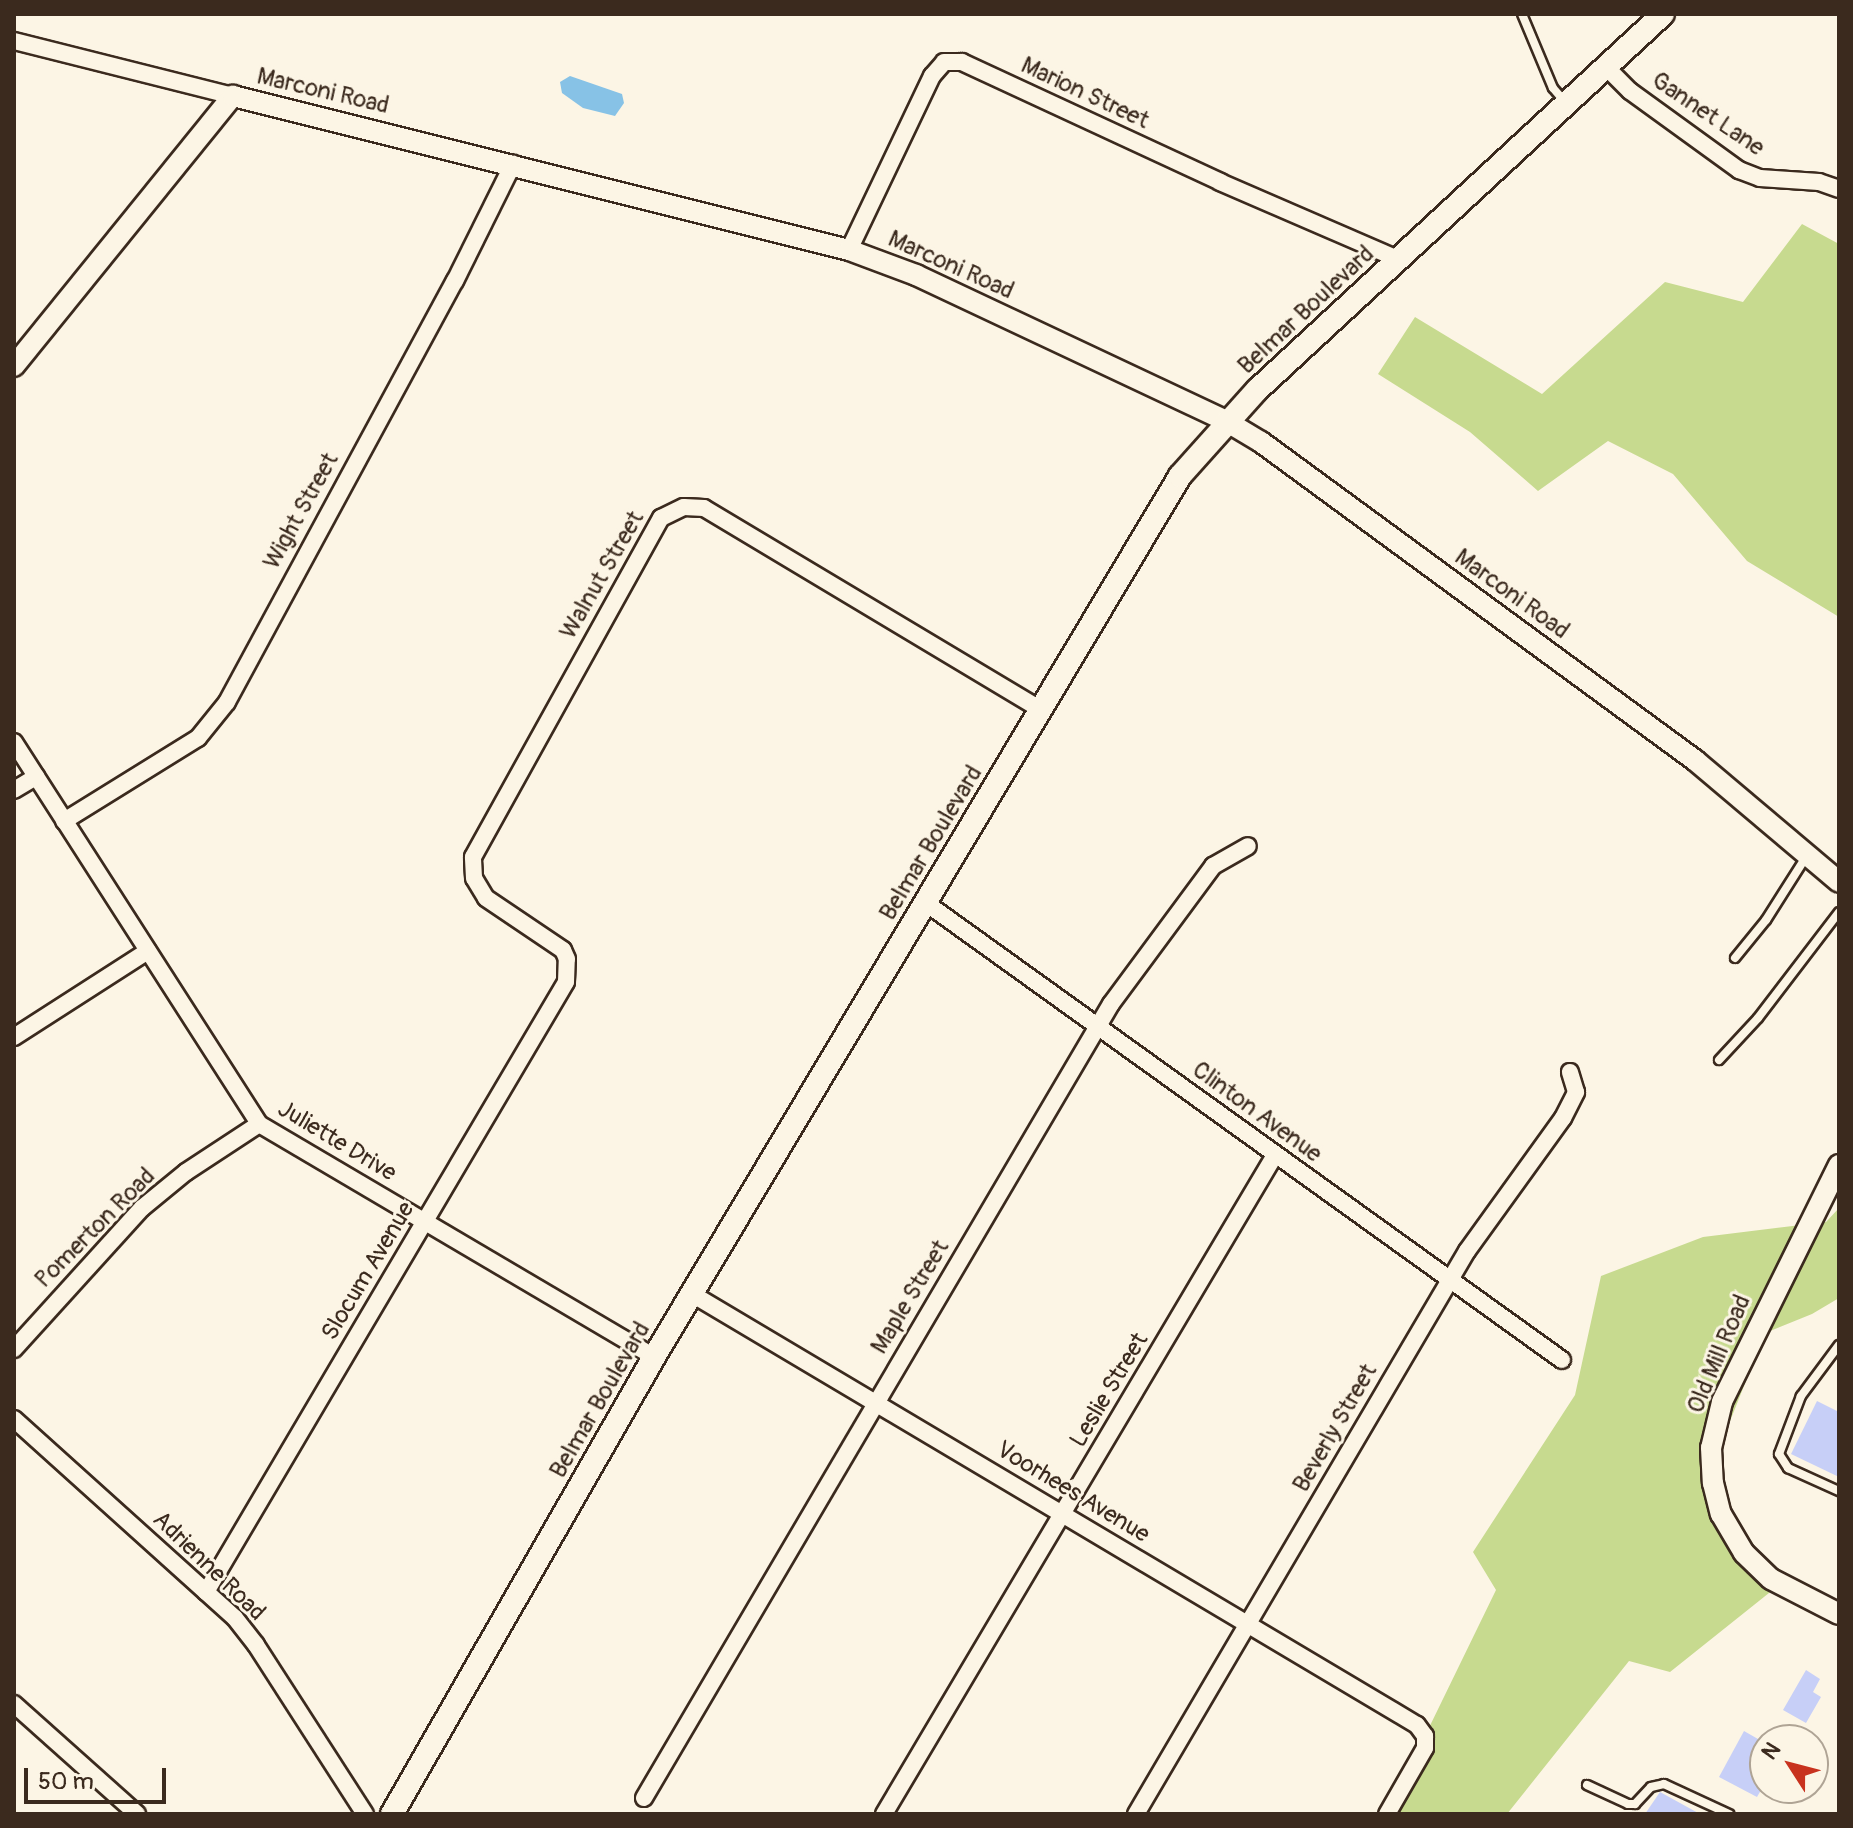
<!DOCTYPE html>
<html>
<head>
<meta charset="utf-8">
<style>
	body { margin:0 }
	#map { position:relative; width:1853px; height:1828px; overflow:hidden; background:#fcf5e5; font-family:Pangolin,sans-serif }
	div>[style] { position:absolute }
	.green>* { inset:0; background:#c7da8f }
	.water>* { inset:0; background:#87c2e6 }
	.building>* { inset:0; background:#c7cff7 }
	.roads { filter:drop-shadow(2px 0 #3b2a1e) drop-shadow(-2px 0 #3b2a1e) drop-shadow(0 2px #3b2a1e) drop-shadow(0 -2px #3b2a1e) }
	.service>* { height:8px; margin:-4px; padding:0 4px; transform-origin:4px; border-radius:4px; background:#fcf5e5 }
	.minor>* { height:16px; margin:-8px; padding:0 8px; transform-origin:8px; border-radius:8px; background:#fcf5e5 }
	.tertiary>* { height:20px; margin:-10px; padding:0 10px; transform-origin:10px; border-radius:10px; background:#fcf5e5 }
	.secondary>* { height:22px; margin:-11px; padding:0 11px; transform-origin:11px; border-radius:11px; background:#fcf5e5 }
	span { translate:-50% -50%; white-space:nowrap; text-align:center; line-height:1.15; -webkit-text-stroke:6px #fcf5e5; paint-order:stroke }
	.street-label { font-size:24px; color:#3b2a1e }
	.frame { position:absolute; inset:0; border:16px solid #3b2a1e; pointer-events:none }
	.north { position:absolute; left:1749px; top:1724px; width:80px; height:80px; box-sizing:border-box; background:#fcf5e5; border:2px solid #afa495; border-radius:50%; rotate:306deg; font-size:22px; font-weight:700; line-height:32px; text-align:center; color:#3b2a1e }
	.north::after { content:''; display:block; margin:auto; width:28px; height:36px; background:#c8321e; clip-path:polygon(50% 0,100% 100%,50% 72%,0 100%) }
	.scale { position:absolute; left:24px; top:1768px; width:142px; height:36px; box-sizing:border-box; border:4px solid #3b2a1e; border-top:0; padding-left:10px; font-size:24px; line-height:28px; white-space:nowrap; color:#3b2a1e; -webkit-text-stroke:6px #fcf5e5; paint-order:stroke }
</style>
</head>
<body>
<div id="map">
	<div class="green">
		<i style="clip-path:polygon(1802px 224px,1839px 244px,1839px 617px,1747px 561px,1673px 474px,1608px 441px,1538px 491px,1470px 432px,1378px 374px,1415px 317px,1542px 394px,1665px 282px,1743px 302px)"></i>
		<i style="clip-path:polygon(1839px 1208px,1839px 1298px,1812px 1314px,1765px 1333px,1709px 1474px,1779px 1585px,1670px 1672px,1629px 1661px,1507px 1814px,1387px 1814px,1496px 1590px,1473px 1552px,1575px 1395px,1601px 1276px,1703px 1237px,1826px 1222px)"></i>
	</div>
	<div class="water">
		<i style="clip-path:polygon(570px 76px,622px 94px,624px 103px,615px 116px,583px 108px,562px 93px,560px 82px)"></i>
	</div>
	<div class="building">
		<i style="clip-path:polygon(1817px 1401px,1839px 1412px,1839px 1477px,1791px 1454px)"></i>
		<i style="clip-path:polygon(1806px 1670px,1820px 1679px,1813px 1692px,1821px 1697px,1806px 1723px,1783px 1710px)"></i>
		<i style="clip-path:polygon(1744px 1731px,1765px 1743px,1765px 1783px,1757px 1797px,1719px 1777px)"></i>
		<i style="clip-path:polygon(1660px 1792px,1700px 1814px,1645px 1814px)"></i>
	</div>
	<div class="roads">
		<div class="service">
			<i style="left:1522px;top:14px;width:80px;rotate:67.3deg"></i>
			<i style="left:1553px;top:88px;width:18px;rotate:49deg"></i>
			<i style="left:1735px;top:958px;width:49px;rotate:-50.8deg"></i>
			<i style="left:1766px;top:920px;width:75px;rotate:-57.6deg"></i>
			<i style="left:1719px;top:1060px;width:57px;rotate:-47.1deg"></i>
			<i style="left:1758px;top:1018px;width:133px;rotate:-52.6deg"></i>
			<i style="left:1839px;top:1345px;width:64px;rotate:126.7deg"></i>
			<i style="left:1801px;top:1396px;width:62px;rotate:110.8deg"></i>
			<i style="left:1779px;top:1454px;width:17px;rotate:57deg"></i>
			<i style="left:1788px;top:1468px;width:56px;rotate:24.3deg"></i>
			<i style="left:1587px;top:1785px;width:45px;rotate:24.9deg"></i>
			<i style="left:1628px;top:1804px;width:7px"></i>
			<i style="left:1635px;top:1804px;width:23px;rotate:-47deg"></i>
			<i style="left:1651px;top:1787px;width:13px;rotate:-13deg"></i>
			<i style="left:1664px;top:1784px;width:72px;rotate:24.8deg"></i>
		</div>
		<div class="minor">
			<i style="left:14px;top:41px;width:226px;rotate:14.1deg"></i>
			<i style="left:1606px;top:67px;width:34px;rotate:45deg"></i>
			<i style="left:1630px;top:91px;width:135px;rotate:35.9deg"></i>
			<i style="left:1739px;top:170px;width:22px;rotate:21deg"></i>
			<i style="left:1760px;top:178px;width:59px;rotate:3.9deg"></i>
			<i style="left:1819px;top:182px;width:21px;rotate:19deg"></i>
			<i style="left:849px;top:250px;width:193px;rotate:-64.5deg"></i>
			<i style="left:932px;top:76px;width:18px;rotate:-49deg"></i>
			<i style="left:944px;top:62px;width:18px"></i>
			<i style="left:962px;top:62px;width:285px;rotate:24.9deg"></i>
			<i style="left:1220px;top:182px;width:194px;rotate:23.4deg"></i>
			<i style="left:14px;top:742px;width:454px;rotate:57.3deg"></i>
			<i style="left:259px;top:1124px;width:459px;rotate:30.5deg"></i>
			<i style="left:14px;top:790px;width:26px;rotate:-31deg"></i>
			<i style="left:64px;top:821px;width:158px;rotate:-31.8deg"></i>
			<i style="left:198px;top:738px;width:46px;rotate:-51.1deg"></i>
			<i style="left:227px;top:702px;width:479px;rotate:-61.6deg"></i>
			<i style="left:455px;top:281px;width:131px;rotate:-63.6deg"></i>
			<i style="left:926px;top:903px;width:783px;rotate:35.7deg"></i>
			<i style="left:14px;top:1037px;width:159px;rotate:-32.7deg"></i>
			<i style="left:692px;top:1294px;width:843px;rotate:30.73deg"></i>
			<i style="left:1417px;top:1725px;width:14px;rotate:54deg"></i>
			<i style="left:1425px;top:1736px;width:12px;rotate:90deg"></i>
			<i style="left:1425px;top:1748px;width:76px;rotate:119.9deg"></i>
			<i style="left:14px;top:1349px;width:190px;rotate:-47.8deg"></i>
			<i style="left:142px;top:1208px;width:57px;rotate:-39.3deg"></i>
			<i style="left:186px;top:1172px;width:87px;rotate:-33.3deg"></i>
			<i style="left:14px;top:1419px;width:297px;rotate:42deg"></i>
			<i style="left:235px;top:1618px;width:34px;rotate:52deg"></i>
			<i style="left:256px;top:1645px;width:201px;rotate:57.2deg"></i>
			<i style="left:206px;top:1592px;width:708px;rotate:-59.45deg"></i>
			<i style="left:566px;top:982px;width:23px;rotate:-88deg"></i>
			<i style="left:567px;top:959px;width:10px;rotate:-114deg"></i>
			<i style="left:563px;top:950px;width:93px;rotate:-146deg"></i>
			<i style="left:486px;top:898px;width:23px;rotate:-121deg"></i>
			<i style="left:474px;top:878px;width:21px;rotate:-93deg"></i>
			<i style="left:473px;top:857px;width:388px;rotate:-61deg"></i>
			<i style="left:661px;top:518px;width:25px;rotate:-26deg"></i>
			<i style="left:684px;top:507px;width:20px;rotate:3deg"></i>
			<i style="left:704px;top:508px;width:392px;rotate:30.9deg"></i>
			<i style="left:14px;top:1704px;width:165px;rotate:41.8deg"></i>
			<i style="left:644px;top:1798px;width:921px;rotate:-59.54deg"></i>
			<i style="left:1111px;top:1004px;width:172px;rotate:-53.5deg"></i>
			<i style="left:1213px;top:866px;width:40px;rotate:-29.7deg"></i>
			<i style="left:884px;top:1814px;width:766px;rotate:-59.32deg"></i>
			<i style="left:1136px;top:1814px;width:653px;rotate:-59.55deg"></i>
			<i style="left:1467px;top:1251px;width:164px;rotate:-54.2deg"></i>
			<i style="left:1563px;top:1118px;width:29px;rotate:-63deg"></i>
			<i style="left:1576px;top:1092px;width:21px;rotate:-107deg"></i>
		</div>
		<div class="tertiary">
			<i style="left:14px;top:366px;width:348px;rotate:-51deg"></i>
			<i style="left:233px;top:96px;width:635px;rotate:14.04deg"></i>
			<i style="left:849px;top:250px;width:72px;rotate:20.5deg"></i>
			<i style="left:916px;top:275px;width:343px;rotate:25.2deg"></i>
			<i style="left:1226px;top:421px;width:41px;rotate:31deg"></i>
			<i style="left:1261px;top:442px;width:539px;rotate:36.25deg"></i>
			<i style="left:1696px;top:761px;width:187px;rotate:40.2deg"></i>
			<i style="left:1839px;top:1165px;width:264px;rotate:116.3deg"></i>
			<i style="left:1722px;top:1402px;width:47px;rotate:103.4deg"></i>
			<i style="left:1711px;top:1448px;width:35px;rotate:87deg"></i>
			<i style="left:1713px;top:1483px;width:32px;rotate:76deg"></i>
			<i style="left:1721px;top:1514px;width:45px;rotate:59.5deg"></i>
			<i style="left:1744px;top:1553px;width:37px;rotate:44deg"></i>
			<i style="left:1771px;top:1579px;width:76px;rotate:27.2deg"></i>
		</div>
		<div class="secondary">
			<i style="left:392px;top:1814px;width:527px;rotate:-60.17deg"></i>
			<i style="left:654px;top:1357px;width:1026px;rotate:-59.16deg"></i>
			<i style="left:1180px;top:476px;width:115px;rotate:-48.2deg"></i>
			<i style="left:1257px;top:390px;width:553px;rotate:-42.8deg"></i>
		</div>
	</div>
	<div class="street-label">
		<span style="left:323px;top:91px;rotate:13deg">Marconi Road</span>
		<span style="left:1085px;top:93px;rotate:25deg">Marion Street</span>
		<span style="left:1708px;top:114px;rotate:34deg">Gannet Lane</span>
		<span style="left:951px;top:265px;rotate:24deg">Marconi Road</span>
		<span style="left:1306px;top:310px;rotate:-43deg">Belmar Boulevard</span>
		<span style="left:301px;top:511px;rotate:-61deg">Wight Street</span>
		<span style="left:602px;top:575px;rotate:-60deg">Walnut Street</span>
		<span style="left:1512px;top:594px;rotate:36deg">Marconi Road</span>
		<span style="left:931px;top:843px;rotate:-59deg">Belmar Boulevard</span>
		<span style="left:1257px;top:1112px;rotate:36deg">Clinton Avenue</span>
		<span style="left:337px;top:1141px;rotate:31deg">Juliette Drive</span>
		<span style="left:95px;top:1228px;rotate:-45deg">Pomerton Road</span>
		<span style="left:368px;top:1271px;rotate:-59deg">Slocum Avenue</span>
		<span style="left:910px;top:1297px;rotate:-59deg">Maple Street</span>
		<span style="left:1719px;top:1354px;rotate:-67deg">Old Mill Road</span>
		<span style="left:1109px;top:1390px;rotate:-59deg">Leslie Street</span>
		<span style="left:600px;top:1400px;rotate:-60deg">Belmar Boulevard</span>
		<span style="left:1335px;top:1428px;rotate:-60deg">Beverly Street</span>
		<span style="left:1073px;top:1492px;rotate:31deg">Voorhees Avenue</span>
		<span style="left:209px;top:1566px;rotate:44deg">Adrienne Road</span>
	</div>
	<div class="frame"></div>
	<div class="north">N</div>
	<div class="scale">50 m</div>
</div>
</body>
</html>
